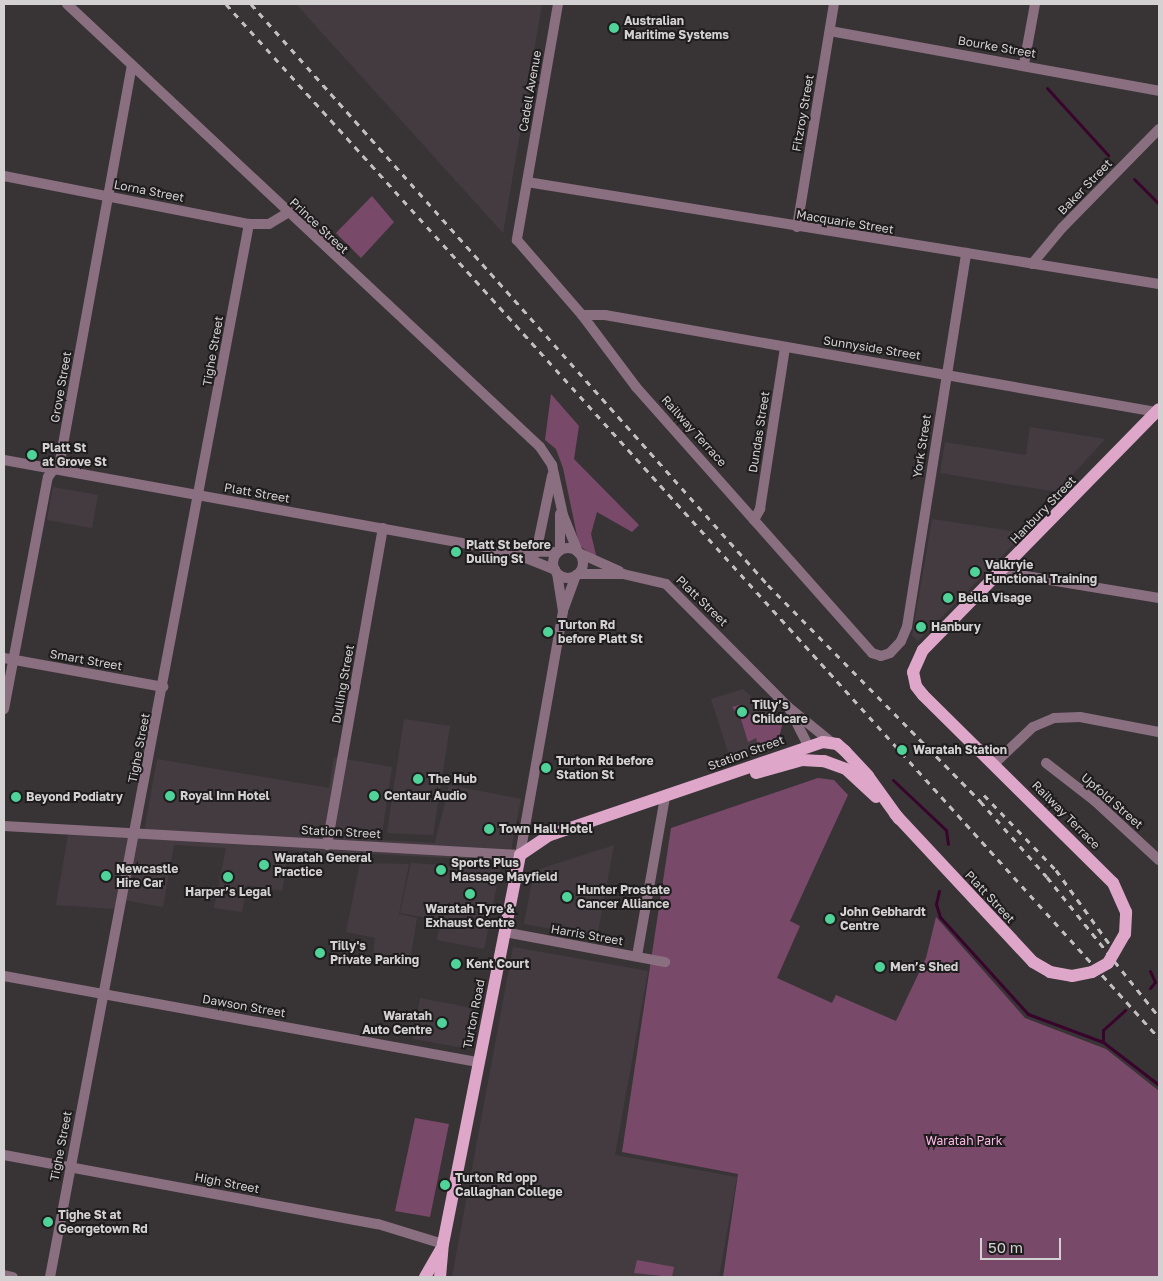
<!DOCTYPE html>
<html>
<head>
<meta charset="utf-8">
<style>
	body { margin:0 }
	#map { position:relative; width:1163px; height:1281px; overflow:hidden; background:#383436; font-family:"Golos Text",sans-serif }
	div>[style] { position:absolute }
	.built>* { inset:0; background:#443b41 }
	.green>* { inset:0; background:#794969 }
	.stream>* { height:3px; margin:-1.5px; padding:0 1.5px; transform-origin:1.5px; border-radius:1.5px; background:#39042c }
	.minor>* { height:10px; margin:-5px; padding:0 5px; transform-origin:5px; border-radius:5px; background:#8a6f80 }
	.minor>.ring { margin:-5px; padding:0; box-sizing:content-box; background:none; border:10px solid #8a6f80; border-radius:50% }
	.tertiary>* { height:10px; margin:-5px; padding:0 5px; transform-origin:5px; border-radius:5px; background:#8a6f80 }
	.primary>* { height:12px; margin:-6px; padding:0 6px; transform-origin:6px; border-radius:6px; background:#dea7ca }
	.rail>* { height:3px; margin-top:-1.5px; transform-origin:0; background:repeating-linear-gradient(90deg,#c2bfc1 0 6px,transparent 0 12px) }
	.primary-bridge>* { height:12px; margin:-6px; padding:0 6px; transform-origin:6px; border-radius:6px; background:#dea7ca }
	.dots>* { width:14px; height:14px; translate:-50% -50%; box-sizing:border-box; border:2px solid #1e1c1d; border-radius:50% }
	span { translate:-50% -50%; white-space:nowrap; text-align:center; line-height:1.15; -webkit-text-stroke:4px #1e1c1d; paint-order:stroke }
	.poi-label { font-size:12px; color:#d4d1d3; font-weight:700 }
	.left { translate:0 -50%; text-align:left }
	.right { translate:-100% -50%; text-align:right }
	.street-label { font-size:12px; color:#d4d1d3 }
	.park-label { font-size:12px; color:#ffb8e6 }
	.frame { position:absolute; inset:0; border:5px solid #d4d1d3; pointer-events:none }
	.scale { position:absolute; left:980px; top:1238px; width:81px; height:22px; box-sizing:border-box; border:2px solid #d4d1d3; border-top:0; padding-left:6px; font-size:15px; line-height:18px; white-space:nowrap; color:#d4d1d3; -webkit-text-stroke:4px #1e1c1d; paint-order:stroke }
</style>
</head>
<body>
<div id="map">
	<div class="built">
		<i style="clip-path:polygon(296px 4px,542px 4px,503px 233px)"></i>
		<i style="clip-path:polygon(1030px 427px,1105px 439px,1057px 492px,940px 473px,945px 442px,1026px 455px)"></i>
		<i style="clip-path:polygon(53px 487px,98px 495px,92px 528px,47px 520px)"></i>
		<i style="clip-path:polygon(932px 519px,1025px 533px,918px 641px,912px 636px)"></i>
		<i style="clip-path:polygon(743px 689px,782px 725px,779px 738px,729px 755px,711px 699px)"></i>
		<i style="clip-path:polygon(404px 719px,450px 726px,433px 835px,387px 833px)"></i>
		<i style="clip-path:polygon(334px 757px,392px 767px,381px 840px,435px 843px,449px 785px,521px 799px,509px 861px,289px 850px,282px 891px,247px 885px,242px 912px,214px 908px,226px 848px,174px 845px,163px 907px,118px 899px,116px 909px,56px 905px,68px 835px,143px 839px,157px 759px,329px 788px)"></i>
		<i style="clip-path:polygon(614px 845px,597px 937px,524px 924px,534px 871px)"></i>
		<i style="clip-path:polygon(360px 863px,409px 864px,399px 914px,417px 918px,410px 961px,373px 955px,375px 938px,346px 932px)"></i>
		<i style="clip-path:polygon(411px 863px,500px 869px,484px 949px,437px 940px,441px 920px,400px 913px)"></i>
		<i style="clip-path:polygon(513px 947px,648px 971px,615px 1155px,737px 1177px,719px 1277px,452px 1277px)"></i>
		<i style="clip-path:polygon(420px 998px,472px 1008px,464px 1048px,413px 1039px)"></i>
	</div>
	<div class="green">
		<i style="clip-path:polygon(372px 196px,394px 222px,361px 258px,336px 233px)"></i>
		<i style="clip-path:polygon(551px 394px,579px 426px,574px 459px,639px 525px,632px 532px,597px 512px,591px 534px,597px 559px,579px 545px,563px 468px,556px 449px,545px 440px)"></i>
		<i style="clip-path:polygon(739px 705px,755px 719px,782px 725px,779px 738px,758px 745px,756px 738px,748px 742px,741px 719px,732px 707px)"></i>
		<i style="clip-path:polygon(818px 778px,834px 780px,848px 795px,790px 921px,800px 926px,777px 978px,832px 1003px,836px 995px,896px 1021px,926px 958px,936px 917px,1025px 1018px,1106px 1049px,1159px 1091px,1159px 1277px,723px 1277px,738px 1174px,622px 1152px,671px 828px)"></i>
		<i style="clip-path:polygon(415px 1118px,449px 1124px,430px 1217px,395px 1211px)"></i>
		<i style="clip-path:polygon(637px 1260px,674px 1267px,672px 1277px,634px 1273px)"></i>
	</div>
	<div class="stream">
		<i style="left:1047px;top:88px;width:91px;rotate:47.7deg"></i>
		<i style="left:1134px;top:179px;width:35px;rotate:45deg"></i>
		<i style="left:893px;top:780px;width:73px;rotate:43.3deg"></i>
		<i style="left:946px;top:830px;width:14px;rotate:82deg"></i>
		<i style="left:939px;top:891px;width:13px;rotate:103deg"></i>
		<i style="left:936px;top:904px;width:14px;rotate:73deg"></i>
		<i style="left:940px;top:917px;width:131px;rotate:47.8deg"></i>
		<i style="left:1028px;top:1014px;width:80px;rotate:20.5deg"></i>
		<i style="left:1103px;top:1042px;width:71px;rotate:37.5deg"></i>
		<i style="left:1150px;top:988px;width:8px;rotate:-50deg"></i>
		<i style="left:1155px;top:982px;width:12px;rotate:-114deg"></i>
		<i style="left:1103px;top:1042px;width:12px;rotate:-90deg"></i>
		<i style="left:1103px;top:1030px;width:30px;rotate:-42deg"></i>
	</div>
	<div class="minor">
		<i style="left:67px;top:4px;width:648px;rotate:43.12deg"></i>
		<i style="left:540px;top:447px;width:22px;rotate:56deg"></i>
		<i style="left:552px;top:465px;width:51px;rotate:77.6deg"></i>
		<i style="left:563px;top:515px;width:40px;rotate:68deg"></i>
		<i style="left:558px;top:4px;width:240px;rotate:99.9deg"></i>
		<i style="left:517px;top:240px;width:99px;rotate:49.1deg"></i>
		<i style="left:582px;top:315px;width:90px;rotate:53.1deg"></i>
		<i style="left:636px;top:387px;width:356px;rotate:48.4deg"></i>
		<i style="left:872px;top:653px;width:9px;rotate:18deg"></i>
		<i style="left:881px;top:656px;width:9px;rotate:-18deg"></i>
		<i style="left:890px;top:653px;width:16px;rotate:-47deg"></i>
		<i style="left:901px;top:641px;width:15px;rotate:-67deg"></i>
		<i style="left:907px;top:627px;width:379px;rotate:-81deg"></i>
		<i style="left:830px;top:31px;width:334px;rotate:10.3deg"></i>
		<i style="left:1024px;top:64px;width:61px;rotate:-79.6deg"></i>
		<i style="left:4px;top:176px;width:250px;rotate:11.1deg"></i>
		<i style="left:249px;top:224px;width:20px"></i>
		<i style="left:269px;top:224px;width:21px;rotate:-31deg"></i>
		<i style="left:527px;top:182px;width:640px;rotate:9.17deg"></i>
		<i style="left:797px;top:227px;width:226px;rotate:-80.6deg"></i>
		<i style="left:1032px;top:264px;width:47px;rotate:-50.2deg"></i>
		<i style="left:1062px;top:228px;width:139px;rotate:-45.6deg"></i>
		<i style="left:582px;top:315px;width:23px"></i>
		<i style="left:605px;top:315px;width:559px;rotate:9.98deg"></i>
		<i style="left:4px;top:460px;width:510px;rotate:10.27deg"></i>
		<i style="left:506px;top:551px;width:52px;rotate:1.1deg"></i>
		<i style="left:560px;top:514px;width:36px;rotate:90deg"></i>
		<i style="left:754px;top:520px;width:13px;rotate:-61deg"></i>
		<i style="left:760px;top:509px;width:164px;rotate:-81.2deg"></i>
		<i class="ring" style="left:553px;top:548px;width:20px;height:20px"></i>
		<i style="left:536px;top:553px;width:79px;rotate:-78.3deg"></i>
		<i style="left:579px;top:553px;width:44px;rotate:24.2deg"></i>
		<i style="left:521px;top:556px;width:37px;rotate:22deg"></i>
		<i style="left:1002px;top:572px;width:159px;rotate:9.4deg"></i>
		<i style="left:578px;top:574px;width:45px"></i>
		<i style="left:623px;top:574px;width:44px;rotate:13.1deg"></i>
		<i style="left:666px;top:584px;width:173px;rotate:45.2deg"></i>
		<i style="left:788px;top:707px;width:55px;rotate:39.1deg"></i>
		<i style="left:564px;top:608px;width:35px;rotate:-70deg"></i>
		<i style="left:4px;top:658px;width:162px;rotate:10.3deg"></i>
		<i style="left:4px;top:709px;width:236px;rotate:-79.3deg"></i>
		<i style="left:48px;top:477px;width:20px;rotate:-53deg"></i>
		<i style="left:60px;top:461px;width:402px;rotate:-79.7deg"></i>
		<i style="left:790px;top:710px;width:39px;rotate:63deg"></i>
		<i style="left:1046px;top:763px;width:62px;rotate:37.8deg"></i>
		<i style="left:1095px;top:801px;width:87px;rotate:42.7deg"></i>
		<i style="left:4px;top:826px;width:517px;rotate:3.22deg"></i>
		<i style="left:520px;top:855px;width:248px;rotate:-80deg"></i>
		<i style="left:563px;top:611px;width:38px;rotate:-99deg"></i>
		<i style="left:327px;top:845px;width:322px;rotate:-80deg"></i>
		<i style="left:504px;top:932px;width:164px;rotate:10.6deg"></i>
		<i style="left:637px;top:956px;width:160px;rotate:-80deg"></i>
		<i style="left:4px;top:976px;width:483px;rotate:10.3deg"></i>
		<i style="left:4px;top:1155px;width:380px;rotate:10.5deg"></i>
		<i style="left:378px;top:1224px;width:68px;rotate:17.1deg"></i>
		<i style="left:50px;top:1277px;width:1072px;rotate:-79.3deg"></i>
	</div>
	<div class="tertiary">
		<i style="left:995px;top:763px;width:52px;rotate:-43.5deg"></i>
		<i style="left:1033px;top:727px;width:23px;rotate:-23deg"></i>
		<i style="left:1054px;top:718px;width:26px;rotate:-2deg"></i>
		<i style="left:1080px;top:717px;width:80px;rotate:10.8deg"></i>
		<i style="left:4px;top:1275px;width:9px;rotate:13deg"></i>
	</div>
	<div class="primary">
		<i style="left:756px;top:773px;width:48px;rotate:-15.8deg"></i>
		<i style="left:802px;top:760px;width:22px;rotate:3deg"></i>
		<i style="left:824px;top:761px;width:23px;rotate:20deg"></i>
		<i style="left:846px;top:769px;width:41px;rotate:43deg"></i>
		<i style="left:895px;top:814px;width:202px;rotate:47deg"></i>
		<i style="left:1033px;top:962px;width:20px;rotate:30deg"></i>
		<i style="left:1050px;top:972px;width:22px;rotate:10deg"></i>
		<i style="left:1125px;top:934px;width:22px;rotate:-87deg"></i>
		<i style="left:1126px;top:912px;width:32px;rotate:-114deg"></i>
		<i style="left:1113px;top:883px;width:267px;rotate:-135.3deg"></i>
		<i style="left:923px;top:695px;width:11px;rotate:-128deg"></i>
		<i style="left:916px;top:686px;width:14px;rotate:-102deg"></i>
		<i style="left:913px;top:672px;width:24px;rotate:-66deg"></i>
		<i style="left:923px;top:650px;width:337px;rotate:-45.6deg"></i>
		<i style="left:425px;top:1277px;width:32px;rotate:-60deg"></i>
		<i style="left:440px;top:1277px;width:33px;rotate:-85deg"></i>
		<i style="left:443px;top:1244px;width:397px;rotate:-78.8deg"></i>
		<i style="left:520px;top:855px;width:36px;rotate:-34deg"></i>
		<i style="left:550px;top:835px;width:288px;rotate:-18.8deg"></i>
		<i style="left:823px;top:742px;width:14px;rotate:8deg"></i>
		<i style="left:837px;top:744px;width:11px;rotate:41deg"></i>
		<i style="left:845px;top:751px;width:34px;rotate:47deg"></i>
		<i style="left:868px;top:776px;width:53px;rotate:54.2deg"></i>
	</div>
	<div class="rail">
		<i style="left:226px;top:4px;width:1393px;rotate:47.94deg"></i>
		<i style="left:251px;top:4px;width:778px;rotate:48.34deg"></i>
		<i style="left:768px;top:585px;width:303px;rotate:45.5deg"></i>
		<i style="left:980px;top:801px;width:101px;rotate:48.6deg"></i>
		<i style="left:1047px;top:877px;width:179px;rotate:51.3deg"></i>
		<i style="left:984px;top:795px;width:104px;rotate:46.2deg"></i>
		<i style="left:1056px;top:870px;width:106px;rotate:54.2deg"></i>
	</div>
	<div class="primary-bridge">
		<i style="left:1072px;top:976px;width:20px;rotate:-11deg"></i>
		<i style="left:1092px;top:972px;width:18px;rotate:-29deg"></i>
		<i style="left:1108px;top:963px;width:34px;rotate:-60deg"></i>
	</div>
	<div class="dots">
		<i style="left:614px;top:28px;background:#50d398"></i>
		<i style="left:32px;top:455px;background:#50d398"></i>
		<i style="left:456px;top:552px;background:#50d398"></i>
		<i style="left:975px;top:572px;background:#50d398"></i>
		<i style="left:948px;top:598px;background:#50d398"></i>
		<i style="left:921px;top:627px;background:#50d398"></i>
		<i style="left:548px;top:632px;background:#50d398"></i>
		<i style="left:742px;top:712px;background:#50d398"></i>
		<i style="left:902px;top:750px;background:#50d398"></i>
		<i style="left:546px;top:768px;background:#50d398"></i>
		<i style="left:418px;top:779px;background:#50d398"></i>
		<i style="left:170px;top:796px;background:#50d398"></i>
		<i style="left:374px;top:796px;background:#50d398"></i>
		<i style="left:16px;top:797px;background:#50d398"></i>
		<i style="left:489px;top:829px;background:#50d398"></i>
		<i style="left:264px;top:865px;background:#50d398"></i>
		<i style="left:441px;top:870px;background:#50d398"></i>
		<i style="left:106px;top:876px;background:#50d398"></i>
		<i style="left:228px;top:877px;background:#50d398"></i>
		<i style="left:470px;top:894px;background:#50d398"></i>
		<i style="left:567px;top:897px;background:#50d398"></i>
		<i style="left:830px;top:919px;background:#50d398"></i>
		<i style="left:320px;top:953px;background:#50d398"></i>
		<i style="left:456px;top:964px;background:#50d398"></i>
		<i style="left:880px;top:967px;background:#50d398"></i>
		<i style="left:442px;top:1023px;background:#50d398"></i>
		<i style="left:445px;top:1185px;background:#50d398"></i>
		<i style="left:48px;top:1222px;background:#50d398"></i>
	</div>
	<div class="poi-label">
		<span class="left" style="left:624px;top:28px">Australian<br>Maritime Systems</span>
		<span class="left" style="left:42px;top:455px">Platt St<br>at Grove St</span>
		<span class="left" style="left:466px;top:552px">Platt St before<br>Dulling St</span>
		<span class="left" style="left:985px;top:572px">Valkryie<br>Functional Training</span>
		<span class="left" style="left:958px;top:598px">Bella Visage</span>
		<span class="left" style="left:558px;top:632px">Turton Rd<br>before Platt St</span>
		<span class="left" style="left:931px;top:627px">Hanbury</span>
		<span class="left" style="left:752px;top:712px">Tilly’s<br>Childcare</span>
		<span class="left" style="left:913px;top:750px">Waratah Station</span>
		<span class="left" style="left:556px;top:768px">Turton Rd before<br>Station St</span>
		<span class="left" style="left:428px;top:779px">The Hub</span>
		<span class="left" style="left:180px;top:796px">Royal Inn Hotel</span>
		<span class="left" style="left:384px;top:796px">Centaur Audio</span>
		<span class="left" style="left:26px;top:797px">Beyond Podiatry</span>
		<span class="left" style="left:499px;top:829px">Town Hall Hotel</span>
		<span class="left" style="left:274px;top:865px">Waratah General<br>Practice</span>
		<span class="left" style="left:451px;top:870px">Sports Plus<br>Massage Mayfield</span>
		<span class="left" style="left:116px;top:876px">Newcastle<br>Hire Car</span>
		<span class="left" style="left:577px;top:897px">Hunter Prostate<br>Cancer Alliance</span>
		<span style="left:228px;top:892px">Harper’s Legal</span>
		<span style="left:470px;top:916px">Waratah Tyre &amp;<br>Exhaust Centre</span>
		<span class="left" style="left:840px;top:919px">John Gebhardt<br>Centre</span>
		<span class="left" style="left:330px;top:953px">Tilly's<br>Private Parking</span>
		<span class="left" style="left:466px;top:964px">Kent Court</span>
		<span class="left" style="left:890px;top:967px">Men’s Shed</span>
		<span class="right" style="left:432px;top:1023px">Waratah<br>Auto Centre</span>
		<span class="left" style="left:455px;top:1185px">Turton Rd opp<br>Callaghan College</span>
		<span class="left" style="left:58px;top:1222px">Tighe St at<br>Georgetown Rd</span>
	</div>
	<div class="street-label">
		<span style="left:997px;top:47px;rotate:10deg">Bourke Street</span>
		<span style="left:530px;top:91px;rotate:-80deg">Cadell Avenue</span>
		<span style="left:803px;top:113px;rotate:-80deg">Fitzroy Street</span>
		<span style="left:1085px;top:187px;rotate:-46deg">Baker Street</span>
		<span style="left:149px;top:191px;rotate:11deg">Lorna Street</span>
		<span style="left:845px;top:222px;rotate:9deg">Macquarie Street</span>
		<span style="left:319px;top:226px;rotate:43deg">Prince Street</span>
		<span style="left:872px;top:348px;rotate:9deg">Sunnyside Street</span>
		<span style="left:213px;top:351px;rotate:-80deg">Tighe Street</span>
		<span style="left:61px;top:387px;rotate:-80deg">Grove Street</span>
		<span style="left:694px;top:431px;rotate:48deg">Railway Terrace</span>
		<span style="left:759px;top:432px;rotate:-81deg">Dundas Street</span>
		<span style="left:922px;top:446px;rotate:-81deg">York Street</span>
		<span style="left:257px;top:493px;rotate:10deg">Platt Street</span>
		<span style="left:1043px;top:510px;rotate:-46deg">Hanbury Street</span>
		<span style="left:702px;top:601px;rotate:44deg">Platt Street</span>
		<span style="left:86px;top:660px;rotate:10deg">Smart Street</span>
		<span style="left:343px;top:684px;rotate:-80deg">Dulling Street</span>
		<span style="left:139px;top:748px;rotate:-79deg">Tighe Street</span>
		<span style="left:746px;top:753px;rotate:-20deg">Station Street</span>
		<span style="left:1112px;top:801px;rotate:41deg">Upfold Street</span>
		<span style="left:1066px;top:815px;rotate:45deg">Railway Terrace</span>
		<span style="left:341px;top:832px;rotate:3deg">Station Street</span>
		<span style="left:990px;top:897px;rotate:47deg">Platt Street</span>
		<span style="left:587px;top:935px;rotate:10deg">Harris Street</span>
		<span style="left:244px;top:1006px;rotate:10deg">Dawson Street</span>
		<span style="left:474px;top:1014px;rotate:-79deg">Turton Road</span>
		<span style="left:61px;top:1146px;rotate:-79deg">Tighe Street</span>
		<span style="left:227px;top:1183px;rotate:11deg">High Street</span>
	</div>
	<div class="park-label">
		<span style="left:964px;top:1141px">Waratah Park</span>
	</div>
	<div class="frame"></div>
	<div class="scale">50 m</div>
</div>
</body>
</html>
